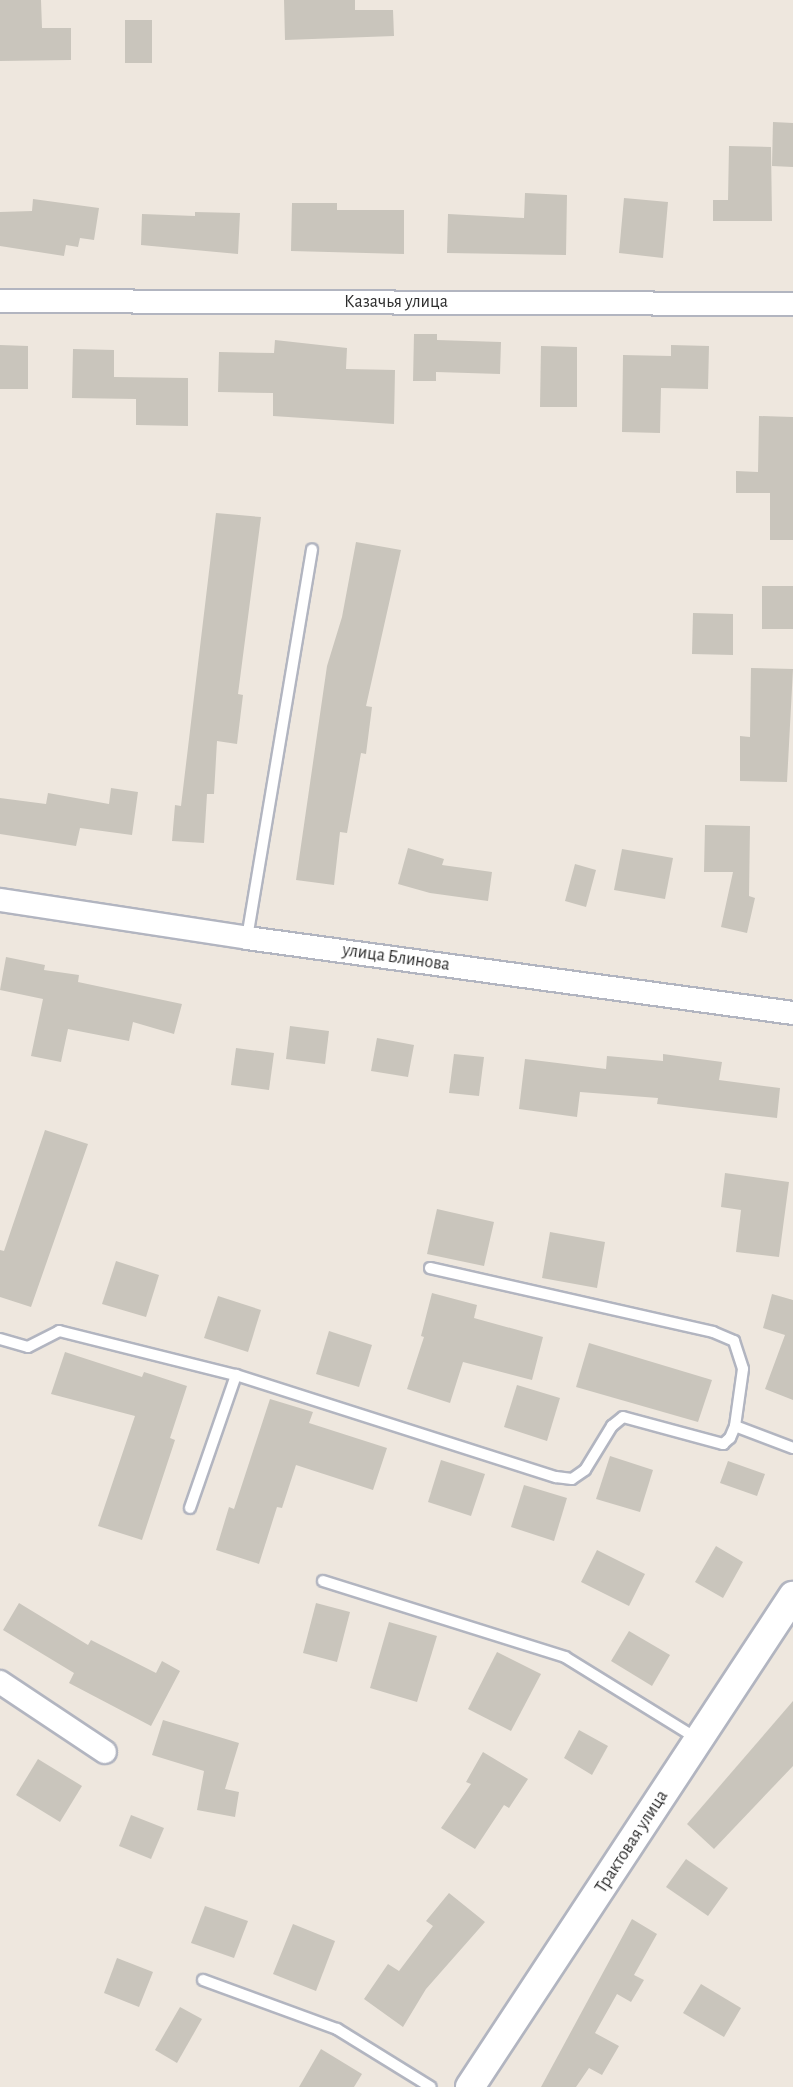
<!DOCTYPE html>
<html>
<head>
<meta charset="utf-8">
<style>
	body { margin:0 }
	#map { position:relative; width:793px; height:2087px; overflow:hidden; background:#eee7de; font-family:"Alegreya Sans",sans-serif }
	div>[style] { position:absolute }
	.building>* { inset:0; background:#c9c5bc }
	.roads { filter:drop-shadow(2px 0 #b2b5c0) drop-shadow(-2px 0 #b2b5c0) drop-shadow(0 2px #b2b5c0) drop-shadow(0 -2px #b2b5c0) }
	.service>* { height:10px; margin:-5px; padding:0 5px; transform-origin:5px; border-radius:5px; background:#fff }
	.minor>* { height:22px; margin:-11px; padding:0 11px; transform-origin:11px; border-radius:11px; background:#fff }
	.tertiary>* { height:28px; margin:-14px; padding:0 14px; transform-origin:14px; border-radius:14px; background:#fff }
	span { translate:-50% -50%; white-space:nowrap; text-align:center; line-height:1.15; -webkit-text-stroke:6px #fff; paint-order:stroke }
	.street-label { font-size:18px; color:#2c2c2c }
</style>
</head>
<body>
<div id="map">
	<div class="building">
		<i style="clip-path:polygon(0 0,41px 0,42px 28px,71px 28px,71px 60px,0 61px)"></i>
		<i style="clip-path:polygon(284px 0,355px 0,355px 10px,393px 10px,394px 36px,285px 40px)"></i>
		<i style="clip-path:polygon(125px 20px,152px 20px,152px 63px,125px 63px)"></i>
		<i style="clip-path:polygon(773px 122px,793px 123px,793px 167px,772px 166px)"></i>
		<i style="clip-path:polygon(729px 146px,771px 147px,772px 221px,713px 221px,713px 200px,728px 200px)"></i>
		<i style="clip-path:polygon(525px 193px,567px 195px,566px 255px,447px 253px,448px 214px,524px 218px)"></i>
		<i style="clip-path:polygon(624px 198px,668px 202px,663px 258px,619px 253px)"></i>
		<i style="clip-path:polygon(33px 199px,99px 208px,94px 240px,80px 238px,78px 247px,66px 245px,64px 256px,0 246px,0 212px,32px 211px)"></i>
		<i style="clip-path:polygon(292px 203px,337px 203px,337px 210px,404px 210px,404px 254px,291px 251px)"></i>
		<i style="clip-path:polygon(195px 212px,240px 213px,238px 254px,141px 245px,142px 214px,195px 216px)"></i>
		<i style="clip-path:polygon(414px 334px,437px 334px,437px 340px,501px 342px,500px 374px,436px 372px,436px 381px,413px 381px)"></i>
		<i style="clip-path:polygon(275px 340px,347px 348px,346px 369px,395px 370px,394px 424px,273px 416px,273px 393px,218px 392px,219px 352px,274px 353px)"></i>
		<i style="clip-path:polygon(0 345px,28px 346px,28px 389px,0 389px)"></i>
		<i style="clip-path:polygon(671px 345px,709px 346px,708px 389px,661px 388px,660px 433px,622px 432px,623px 355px,671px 356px)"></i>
		<i style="clip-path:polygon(541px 346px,577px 347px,577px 407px,540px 407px)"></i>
		<i style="clip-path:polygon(73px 349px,114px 350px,114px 377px,188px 378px,188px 426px,136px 425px,136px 399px,72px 398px)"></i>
		<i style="clip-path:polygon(759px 416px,793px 417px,793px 540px,770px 540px,770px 493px,736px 493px,736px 471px,758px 472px)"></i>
		<i style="clip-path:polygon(216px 513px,261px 517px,238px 694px,243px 695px,237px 744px,217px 741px,214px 794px,207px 794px,204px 843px,172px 841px,175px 805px,181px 806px)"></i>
		<i style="clip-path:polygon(356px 542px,401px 550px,366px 706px,372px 707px,366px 754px,361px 753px,347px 833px,340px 832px,334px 885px,296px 880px,327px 666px,342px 617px)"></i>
		<i style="clip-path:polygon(762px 586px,793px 586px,793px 629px,762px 629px)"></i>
		<i style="clip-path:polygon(693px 613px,733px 614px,733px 655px,692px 654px)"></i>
		<i style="clip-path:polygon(751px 668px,793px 669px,787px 782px,740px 781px,740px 736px,750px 737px)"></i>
		<i style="clip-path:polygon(111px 788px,138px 792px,132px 835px,80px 828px,76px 846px,0 834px,0 798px,46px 804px,48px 793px,109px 804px)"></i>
		<i style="clip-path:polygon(705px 825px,750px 826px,749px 896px,755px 898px,747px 933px,721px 927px,733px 872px,704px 872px)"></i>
		<i style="clip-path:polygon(408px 848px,444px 859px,442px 865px,492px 872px,488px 901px,430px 893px,398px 884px)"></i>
		<i style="clip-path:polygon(622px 849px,673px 858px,665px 899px,614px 890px)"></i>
		<i style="clip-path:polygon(575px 864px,596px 870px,586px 907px,565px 901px)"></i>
		<i style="clip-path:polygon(6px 957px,45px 965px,44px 970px,79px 975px,78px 982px,182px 1004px,174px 1034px,133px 1022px,129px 1041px,68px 1029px,61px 1062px,31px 1056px,43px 999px,0 990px)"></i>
		<i style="clip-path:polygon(290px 1026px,329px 1031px,325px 1064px,286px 1059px)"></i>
		<i style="clip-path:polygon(377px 1038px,414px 1045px,408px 1077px,371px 1071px)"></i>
		<i style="clip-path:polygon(236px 1048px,274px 1053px,269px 1090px,231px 1085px)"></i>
		<i style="clip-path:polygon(454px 1054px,484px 1057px,479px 1096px,449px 1093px)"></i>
		<i style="clip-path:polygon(663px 1054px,722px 1062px,719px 1080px,780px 1088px,777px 1118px,657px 1104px,658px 1098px,580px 1092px,577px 1117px,519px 1109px,525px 1059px,606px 1069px,607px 1056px,663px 1061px)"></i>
		<i style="clip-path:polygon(45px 1130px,88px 1144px,31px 1307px,0 1297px,0 1250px,4px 1251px)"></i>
		<i style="clip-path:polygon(725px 1173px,789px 1182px,779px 1257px,736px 1252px,741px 1210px,721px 1207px)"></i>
		<i style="clip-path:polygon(437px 1209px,494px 1222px,484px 1266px,427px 1254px)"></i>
		<i style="clip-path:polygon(550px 1232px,605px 1242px,597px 1288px,542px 1278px)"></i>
		<i style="clip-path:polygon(116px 1261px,159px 1275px,146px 1317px,102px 1304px)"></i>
		<i style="clip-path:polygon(432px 1293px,477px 1305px,474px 1318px,543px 1337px,532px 1380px,463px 1362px,450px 1403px,407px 1389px,424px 1337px,421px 1336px)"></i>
		<i style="clip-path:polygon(772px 1294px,793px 1300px,793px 1400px,765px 1389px,785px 1335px,763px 1328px)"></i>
		<i style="clip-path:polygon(218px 1296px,261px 1310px,248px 1352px,204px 1338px)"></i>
		<i style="clip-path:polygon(329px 1331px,372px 1345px,359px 1387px,316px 1374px)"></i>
		<i style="clip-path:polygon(589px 1343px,712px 1380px,698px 1422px,576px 1387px)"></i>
		<i style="clip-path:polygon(65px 1352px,142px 1377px,144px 1372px,187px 1386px,170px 1438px,175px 1440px,142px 1540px,98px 1526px,135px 1416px,51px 1394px)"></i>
		<i style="clip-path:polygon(517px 1385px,560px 1398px,547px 1441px,504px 1427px)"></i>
		<i style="clip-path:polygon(270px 1399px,313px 1412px,309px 1423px,387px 1448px,373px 1490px,296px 1465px,282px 1508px,277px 1507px,259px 1564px,216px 1550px,229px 1507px,234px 1509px)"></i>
		<i style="clip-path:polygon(610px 1456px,653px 1470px,640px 1512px,596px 1499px)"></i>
		<i style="clip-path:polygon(441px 1460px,485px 1474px,471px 1516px,428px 1502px)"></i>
		<i style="clip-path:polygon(728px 1461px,765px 1474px,757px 1496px,720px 1483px)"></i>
		<i style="clip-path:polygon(524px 1485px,567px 1498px,554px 1541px,511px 1527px)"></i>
		<i style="clip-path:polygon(716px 1546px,743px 1562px,723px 1598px,695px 1582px)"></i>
		<i style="clip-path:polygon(597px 1550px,645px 1574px,629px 1606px,581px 1582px)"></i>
		<i style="clip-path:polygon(19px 1603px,88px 1645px,91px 1640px,156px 1673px,162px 1661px,180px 1671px,151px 1726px,69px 1683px,74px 1673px,3px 1630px)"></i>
		<i style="clip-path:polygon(316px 1603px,350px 1612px,337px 1662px,303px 1653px)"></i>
		<i style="clip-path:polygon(389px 1622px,437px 1636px,417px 1702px,370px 1688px)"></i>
		<i style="clip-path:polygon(629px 1631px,670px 1655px,652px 1686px,611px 1661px)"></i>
		<i style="clip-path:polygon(497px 1652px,541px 1674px,511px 1731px,468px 1709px)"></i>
		<i style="clip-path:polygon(793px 1701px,793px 1766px,714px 1849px,687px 1824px)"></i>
		<i style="clip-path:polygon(163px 1720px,239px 1743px,225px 1789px,239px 1792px,235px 1817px,197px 1810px,204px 1771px,152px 1755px)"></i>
		<i style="clip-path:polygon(579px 1730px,608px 1746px,592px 1775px,564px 1758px)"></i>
		<i style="clip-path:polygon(483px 1752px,528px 1779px,509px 1808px,504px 1805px,475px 1849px,441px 1828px,471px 1784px,466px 1782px)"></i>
		<i style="clip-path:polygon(38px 1759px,82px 1786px,60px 1822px,16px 1795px)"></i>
		<i style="clip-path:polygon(131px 1815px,164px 1828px,151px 1859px,119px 1846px)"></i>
		<i style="clip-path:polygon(686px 1859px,728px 1888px,708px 1916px,666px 1887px)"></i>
		<i style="clip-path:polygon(449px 1893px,485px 1922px,426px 1989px,403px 2027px,364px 1999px,388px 1964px,399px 1971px,433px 1926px,426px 1921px)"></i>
		<i style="clip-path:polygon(205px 1906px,248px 1921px,234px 1958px,191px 1943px)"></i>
		<i style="clip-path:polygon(632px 1919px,657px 1934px,634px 1975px,644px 1980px,631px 2002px,617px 1994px,595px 2033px,619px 2046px,602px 2075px,589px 2068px,576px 2087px,541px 2087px)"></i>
		<i style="clip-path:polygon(293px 1924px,335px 1941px,316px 1991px,273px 1974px)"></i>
		<i style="clip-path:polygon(117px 1958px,153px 1972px,139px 2007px,104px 1993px)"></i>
		<i style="clip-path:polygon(701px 1984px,741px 2008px,724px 2037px,683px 2013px)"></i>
		<i style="clip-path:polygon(180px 2007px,202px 2019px,177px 2063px,155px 2050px)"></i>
		<i style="clip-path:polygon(321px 2049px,362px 2074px,354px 2087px,299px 2087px)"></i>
	</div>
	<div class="roads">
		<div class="service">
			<i style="left:247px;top:938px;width:394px;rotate:-80.5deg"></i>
			<i style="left:430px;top:1268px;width:290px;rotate:12.7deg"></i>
			<i style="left:713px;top:1332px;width:23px;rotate:23deg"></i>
			<i style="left:734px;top:1341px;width:29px;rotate:72deg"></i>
			<i style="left:743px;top:1369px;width:58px;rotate:98deg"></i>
			<i style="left:735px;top:1426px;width:62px;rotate:20.8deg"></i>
			<i style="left:0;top:1339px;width:29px;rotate:16deg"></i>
			<i style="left:28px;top:1347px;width:35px;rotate:-27deg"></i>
			<i style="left:59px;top:1331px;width:182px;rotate:14deg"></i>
			<i style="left:236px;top:1375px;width:336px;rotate:17.7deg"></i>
			<i style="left:556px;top:1477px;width:16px;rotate:7deg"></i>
			<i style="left:572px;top:1479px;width:16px;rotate:-35deg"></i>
			<i style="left:585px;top:1470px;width:52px;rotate:-58.5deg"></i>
			<i style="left:612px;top:1426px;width:14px;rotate:-39deg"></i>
			<i style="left:623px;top:1417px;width:104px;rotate:15.1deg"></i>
			<i style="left:723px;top:1444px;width:9px;rotate:-41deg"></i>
			<i style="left:730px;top:1438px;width:13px;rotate:-67deg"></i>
			<i style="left:190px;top:1508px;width:141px;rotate:-70.9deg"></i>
			<i style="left:323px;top:1581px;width:254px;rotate:17.4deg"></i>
			<i style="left:565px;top:1657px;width:156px;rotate:31.7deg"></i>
			<i style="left:203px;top:1980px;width:143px;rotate:20.1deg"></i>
			<i style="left:337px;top:2029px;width:110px;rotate:31.7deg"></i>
		</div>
		<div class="minor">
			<i style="left:0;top:301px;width:793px;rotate:0.22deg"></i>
			<i style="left:0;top:900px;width:250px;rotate:8.7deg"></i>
			<i style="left:247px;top:938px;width:551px;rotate:7.82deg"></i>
			<i style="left:0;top:1682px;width:126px;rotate:33.7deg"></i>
		</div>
		<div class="tertiary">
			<i style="left:470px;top:2087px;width:588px;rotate:-56.66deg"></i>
		</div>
	</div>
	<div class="street-label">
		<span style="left:396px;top:302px">Казачья улица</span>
		<span style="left:396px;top:958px;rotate:8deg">улица Блинова</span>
		<span style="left:632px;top:1842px;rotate:-57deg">Трактовая улица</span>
	</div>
</div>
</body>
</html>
